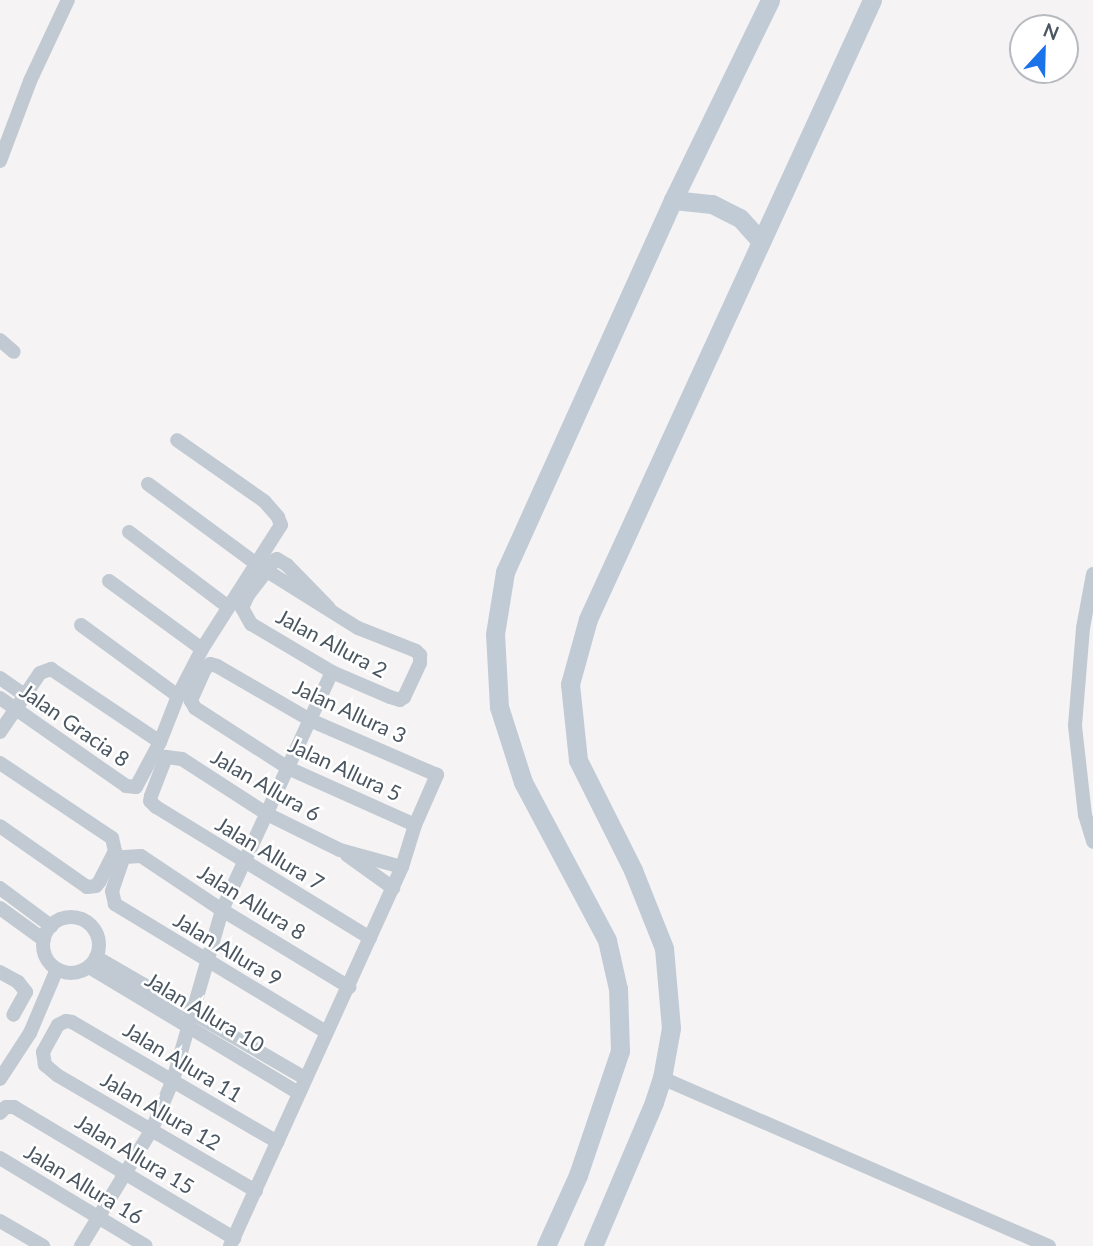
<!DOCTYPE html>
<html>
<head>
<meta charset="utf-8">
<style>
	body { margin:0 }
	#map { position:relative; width:1093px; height:1246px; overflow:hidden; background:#f5f3f3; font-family:Lato,sans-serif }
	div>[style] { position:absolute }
	.street>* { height:14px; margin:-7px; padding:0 7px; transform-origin:7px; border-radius:7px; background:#c1cad2 }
	.street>.ring { margin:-7px; padding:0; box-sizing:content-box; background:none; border:14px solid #c1cad2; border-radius:50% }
	.secondary>* { height:19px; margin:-9.5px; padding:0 9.5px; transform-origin:9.5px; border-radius:9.5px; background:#c1cbd6 }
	span { translate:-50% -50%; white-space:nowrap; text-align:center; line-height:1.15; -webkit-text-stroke:5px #fff; paint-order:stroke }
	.street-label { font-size:21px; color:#4a5661 }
	.north { position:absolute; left:1009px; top:14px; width:70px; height:70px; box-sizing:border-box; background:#fff; border:2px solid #b7bbc0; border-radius:50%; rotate:22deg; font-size:19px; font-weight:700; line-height:28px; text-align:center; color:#4a5661 }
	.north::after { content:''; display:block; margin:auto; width:24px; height:32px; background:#1a73e8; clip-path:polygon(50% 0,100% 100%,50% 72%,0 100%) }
</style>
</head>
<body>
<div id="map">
	<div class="street">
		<i style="left:0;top:161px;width:85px;rotate:-69.4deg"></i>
		<i style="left:30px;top:81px;width:89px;rotate:-64.9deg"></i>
		<i style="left:0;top:340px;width:18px;rotate:41deg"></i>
		<i style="left:148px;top:484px;width:133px;rotate:36.4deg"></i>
		<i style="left:129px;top:532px;width:123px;rotate:37.1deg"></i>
		<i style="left:267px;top:571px;width:107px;rotate:32.1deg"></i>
		<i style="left:358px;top:628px;width:62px;rotate:21.6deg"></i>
		<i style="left:416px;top:651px;width:6px;rotate:45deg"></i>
		<i style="left:420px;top:655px;width:8px;rotate:90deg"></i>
		<i style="left:420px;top:663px;width:38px;rotate:115deg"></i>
		<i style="left:404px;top:697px;width:5px;rotate:143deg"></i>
		<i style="left:400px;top:700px;width:10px;rotate:-163deg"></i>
		<i style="left:390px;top:697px;width:63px;rotate:-156.7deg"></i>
		<i style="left:332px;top:672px;width:94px;rotate:-149.3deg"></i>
		<i style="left:251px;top:624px;width:18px;rotate:-119deg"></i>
		<i style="left:242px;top:608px;width:14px;rotate:-65deg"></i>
		<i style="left:248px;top:595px;width:44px;rotate:-52.4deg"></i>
		<i style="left:275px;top:560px;width:2px;rotate:-27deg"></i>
		<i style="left:277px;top:559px;width:12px;rotate:31deg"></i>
		<i style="left:287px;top:565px;width:60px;rotate:45.7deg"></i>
		<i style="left:1093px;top:574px;width:55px;rotate:100.5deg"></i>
		<i style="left:1083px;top:628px;width:98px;rotate:94.7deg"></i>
		<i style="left:1075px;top:726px;width:90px;rotate:83.6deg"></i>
		<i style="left:1085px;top:815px;width:28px;rotate:73deg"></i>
		<i style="left:109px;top:581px;width:115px;rotate:36.2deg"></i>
		<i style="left:81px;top:625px;width:120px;rotate:36.2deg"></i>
		<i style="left:0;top:678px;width:32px;rotate:35deg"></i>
		<i style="left:0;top:698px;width:154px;rotate:34.9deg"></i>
		<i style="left:126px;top:786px;width:10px;rotate:6deg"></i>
		<i style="left:136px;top:787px;width:51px;rotate:-61.9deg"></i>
		<i style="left:160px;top:742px;width:49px;rotate:-68.6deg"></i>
		<i style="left:178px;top:696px;width:53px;rotate:-62.9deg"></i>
		<i style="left:202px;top:649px;width:147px;rotate:-57.5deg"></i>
		<i style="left:281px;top:525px;width:9px;rotate:-111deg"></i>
		<i style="left:278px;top:517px;width:21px;rotate:-131deg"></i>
		<i style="left:264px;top:501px;width:106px;rotate:-145deg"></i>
		<i style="left:0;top:732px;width:71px;rotate:-55.9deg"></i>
		<i style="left:40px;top:673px;width:12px;rotate:-20deg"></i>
		<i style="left:51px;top:669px;width:131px;rotate:33.8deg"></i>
		<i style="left:0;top:763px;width:135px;rotate:33.8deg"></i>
		<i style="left:112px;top:838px;width:13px;rotate:77deg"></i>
		<i style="left:115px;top:851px;width:34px;rotate:117deg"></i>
		<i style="left:100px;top:881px;width:6px;rotate:129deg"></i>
		<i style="left:96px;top:886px;width:9px;rotate:174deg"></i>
		<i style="left:87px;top:887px;width:106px;rotate:-145deg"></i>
		<i style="left:347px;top:855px;width:57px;rotate:35.7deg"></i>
		<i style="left:0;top:888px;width:64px;rotate:36.7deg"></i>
		<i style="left:0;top:908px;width:54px;rotate:36deg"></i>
		<i class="ring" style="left:43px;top:917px;width:42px;height:42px"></i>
		<i style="left:370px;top:938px;width:251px;rotate:-148.5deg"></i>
		<i style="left:156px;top:807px;width:8px;rotate:-135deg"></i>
		<i style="left:150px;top:801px;width:5px;rotate:-79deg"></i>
		<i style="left:151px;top:796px;width:42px;rotate:-69deg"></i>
		<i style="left:166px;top:757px;width:16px;rotate:7deg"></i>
		<i style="left:182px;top:759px;width:101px;rotate:32.9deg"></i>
		<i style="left:267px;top:814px;width:81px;rotate:26.3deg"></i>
		<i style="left:340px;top:850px;width:64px;rotate:15.3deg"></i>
		<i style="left:96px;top:957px;width:241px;rotate:30.1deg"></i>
		<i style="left:89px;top:967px;width:245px;rotate:31deg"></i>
		<i style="left:0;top:972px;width:21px;rotate:29deg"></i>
		<i style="left:18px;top:982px;width:13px;rotate:51deg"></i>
		<i style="left:26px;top:992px;width:26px;rotate:119deg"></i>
		<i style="left:326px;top:1032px;width:247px;rotate:-148.8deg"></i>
		<i style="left:115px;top:904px;width:13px;rotate:-103deg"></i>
		<i style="left:112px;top:891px;width:36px;rotate:-71deg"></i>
		<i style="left:124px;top:857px;width:17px;rotate:-3deg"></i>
		<i style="left:141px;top:856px;width:97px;rotate:33.7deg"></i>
		<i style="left:222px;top:910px;width:149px;rotate:31.2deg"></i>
		<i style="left:662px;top:1078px;width:422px;rotate:23.5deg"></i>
		<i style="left:0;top:1079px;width:55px;rotate:-56.9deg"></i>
		<i style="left:30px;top:1033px;width:69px;rotate:-67.1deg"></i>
		<i style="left:0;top:1113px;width:8px;rotate:-45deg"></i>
		<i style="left:6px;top:1107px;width:8px"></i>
		<i style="left:14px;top:1107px;width:17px;rotate:31deg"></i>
		<i style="left:29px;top:1116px;width:239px;rotate:30.8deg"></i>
		<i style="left:0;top:1158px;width:170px;rotate:31.1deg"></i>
		<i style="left:256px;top:1191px;width:230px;rotate:-149.8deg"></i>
		<i style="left:57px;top:1075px;width:16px;rotate:-140deg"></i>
		<i style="left:45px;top:1065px;width:13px;rotate:-99deg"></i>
		<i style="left:43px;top:1052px;width:31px;rotate:-61deg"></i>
		<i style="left:58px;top:1025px;width:9px;rotate:-27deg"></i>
		<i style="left:66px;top:1021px;width:6px;rotate:9deg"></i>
		<i style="left:72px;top:1022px;width:238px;rotate:30.3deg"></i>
		<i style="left:0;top:1221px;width:50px;rotate:30.2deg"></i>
		<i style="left:81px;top:1246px;width:137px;rotate:-58.7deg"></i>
		<i style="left:152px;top:1129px;width:53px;rotate:-66.8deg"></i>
		<i style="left:173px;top:1080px;width:177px;rotate:-73.9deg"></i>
		<i style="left:222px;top:910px;width:262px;rotate:-65.2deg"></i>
		<i style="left:230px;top:1246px;width:416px;rotate:-65.6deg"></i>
		<i style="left:402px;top:867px;width:44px;rotate:-72.8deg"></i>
		<i style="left:415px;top:825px;width:55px;rotate:-66.3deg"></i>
		<i style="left:437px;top:775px;width:136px;rotate:-156.6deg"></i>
		<i style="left:312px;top:721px;width:110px;rotate:-149.9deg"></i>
		<i style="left:217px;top:666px;width:7px;rotate:-164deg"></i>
		<i style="left:210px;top:664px;width:7px;rotate:135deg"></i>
		<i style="left:205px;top:669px;width:35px;rotate:114deg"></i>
		<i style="left:191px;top:701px;width:8px;rotate:60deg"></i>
		<i style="left:195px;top:708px;width:111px;rotate:32.8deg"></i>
		<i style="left:288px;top:768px;width:139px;rotate:24.2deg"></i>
	</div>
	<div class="secondary">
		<i style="left:673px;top:200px;width:39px;rotate:6deg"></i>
		<i style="left:712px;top:204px;width:31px;rotate:27deg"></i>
		<i style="left:740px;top:218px;width:30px;rotate:48deg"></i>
		<i style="left:546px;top:1246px;width:78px;rotate:-65.7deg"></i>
		<i style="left:578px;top:1175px;width:131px;rotate:-71.3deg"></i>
		<i style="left:620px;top:1051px;width:62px;rotate:-91.8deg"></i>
		<i style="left:618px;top:989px;width:50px;rotate:-102.7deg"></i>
		<i style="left:607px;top:940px;width:179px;rotate:-118deg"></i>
		<i style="left:523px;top:782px;width:79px;rotate:-107.7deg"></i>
		<i style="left:499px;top:707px;width:73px;rotate:-93.1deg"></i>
		<i style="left:495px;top:634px;width:63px;rotate:-80.8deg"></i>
		<i style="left:505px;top:572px;width:408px;rotate:-65.7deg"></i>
		<i style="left:673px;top:200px;width:222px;rotate:-64.1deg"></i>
		<i style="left:593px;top:1246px;width:156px;rotate:-67deg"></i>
		<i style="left:654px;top:1102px;width:25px;rotate:-72deg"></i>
		<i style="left:662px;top:1078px;width:51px;rotate:-79.8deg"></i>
		<i style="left:671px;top:1028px;width:80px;rotate:-95deg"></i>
		<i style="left:664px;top:948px;width:84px;rotate:-111.7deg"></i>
		<i style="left:633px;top:870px;width:123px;rotate:-116.6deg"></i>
		<i style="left:578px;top:760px;width:76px;rotate:-96deg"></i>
		<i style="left:570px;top:684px;width:67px;rotate:-74.5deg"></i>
		<i style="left:588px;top:619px;width:681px;rotate:-65.35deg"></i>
	</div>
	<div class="street-label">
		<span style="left:332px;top:643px;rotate:28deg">Jalan Allura 2</span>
		<span style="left:350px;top:711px;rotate:25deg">Jalan Allura 3</span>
		<span style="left:75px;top:725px;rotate:35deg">Jalan Gracia 8</span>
		<span style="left:345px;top:769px;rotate:25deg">Jalan Allura 5</span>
		<span style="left:266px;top:785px;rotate:30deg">Jalan Allura 6</span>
		<span style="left:270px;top:853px;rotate:31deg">Jalan Allura 7</span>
		<span style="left:252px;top:902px;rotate:32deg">Jalan Allura 8</span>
		<span style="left:228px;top:949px;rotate:31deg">Jalan Allura 9</span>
		<span style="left:205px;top:1012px;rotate:31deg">Jalan Allura 10</span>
		<span style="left:183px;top:1062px;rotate:31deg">Jalan Allura 11</span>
		<span style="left:161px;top:1111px;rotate:30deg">Jalan Allura 12</span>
		<span style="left:135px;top:1154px;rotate:31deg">Jalan Allura 15</span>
		<span style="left:84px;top:1184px;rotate:31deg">Jalan Allura 16</span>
	</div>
	<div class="north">N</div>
</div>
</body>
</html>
